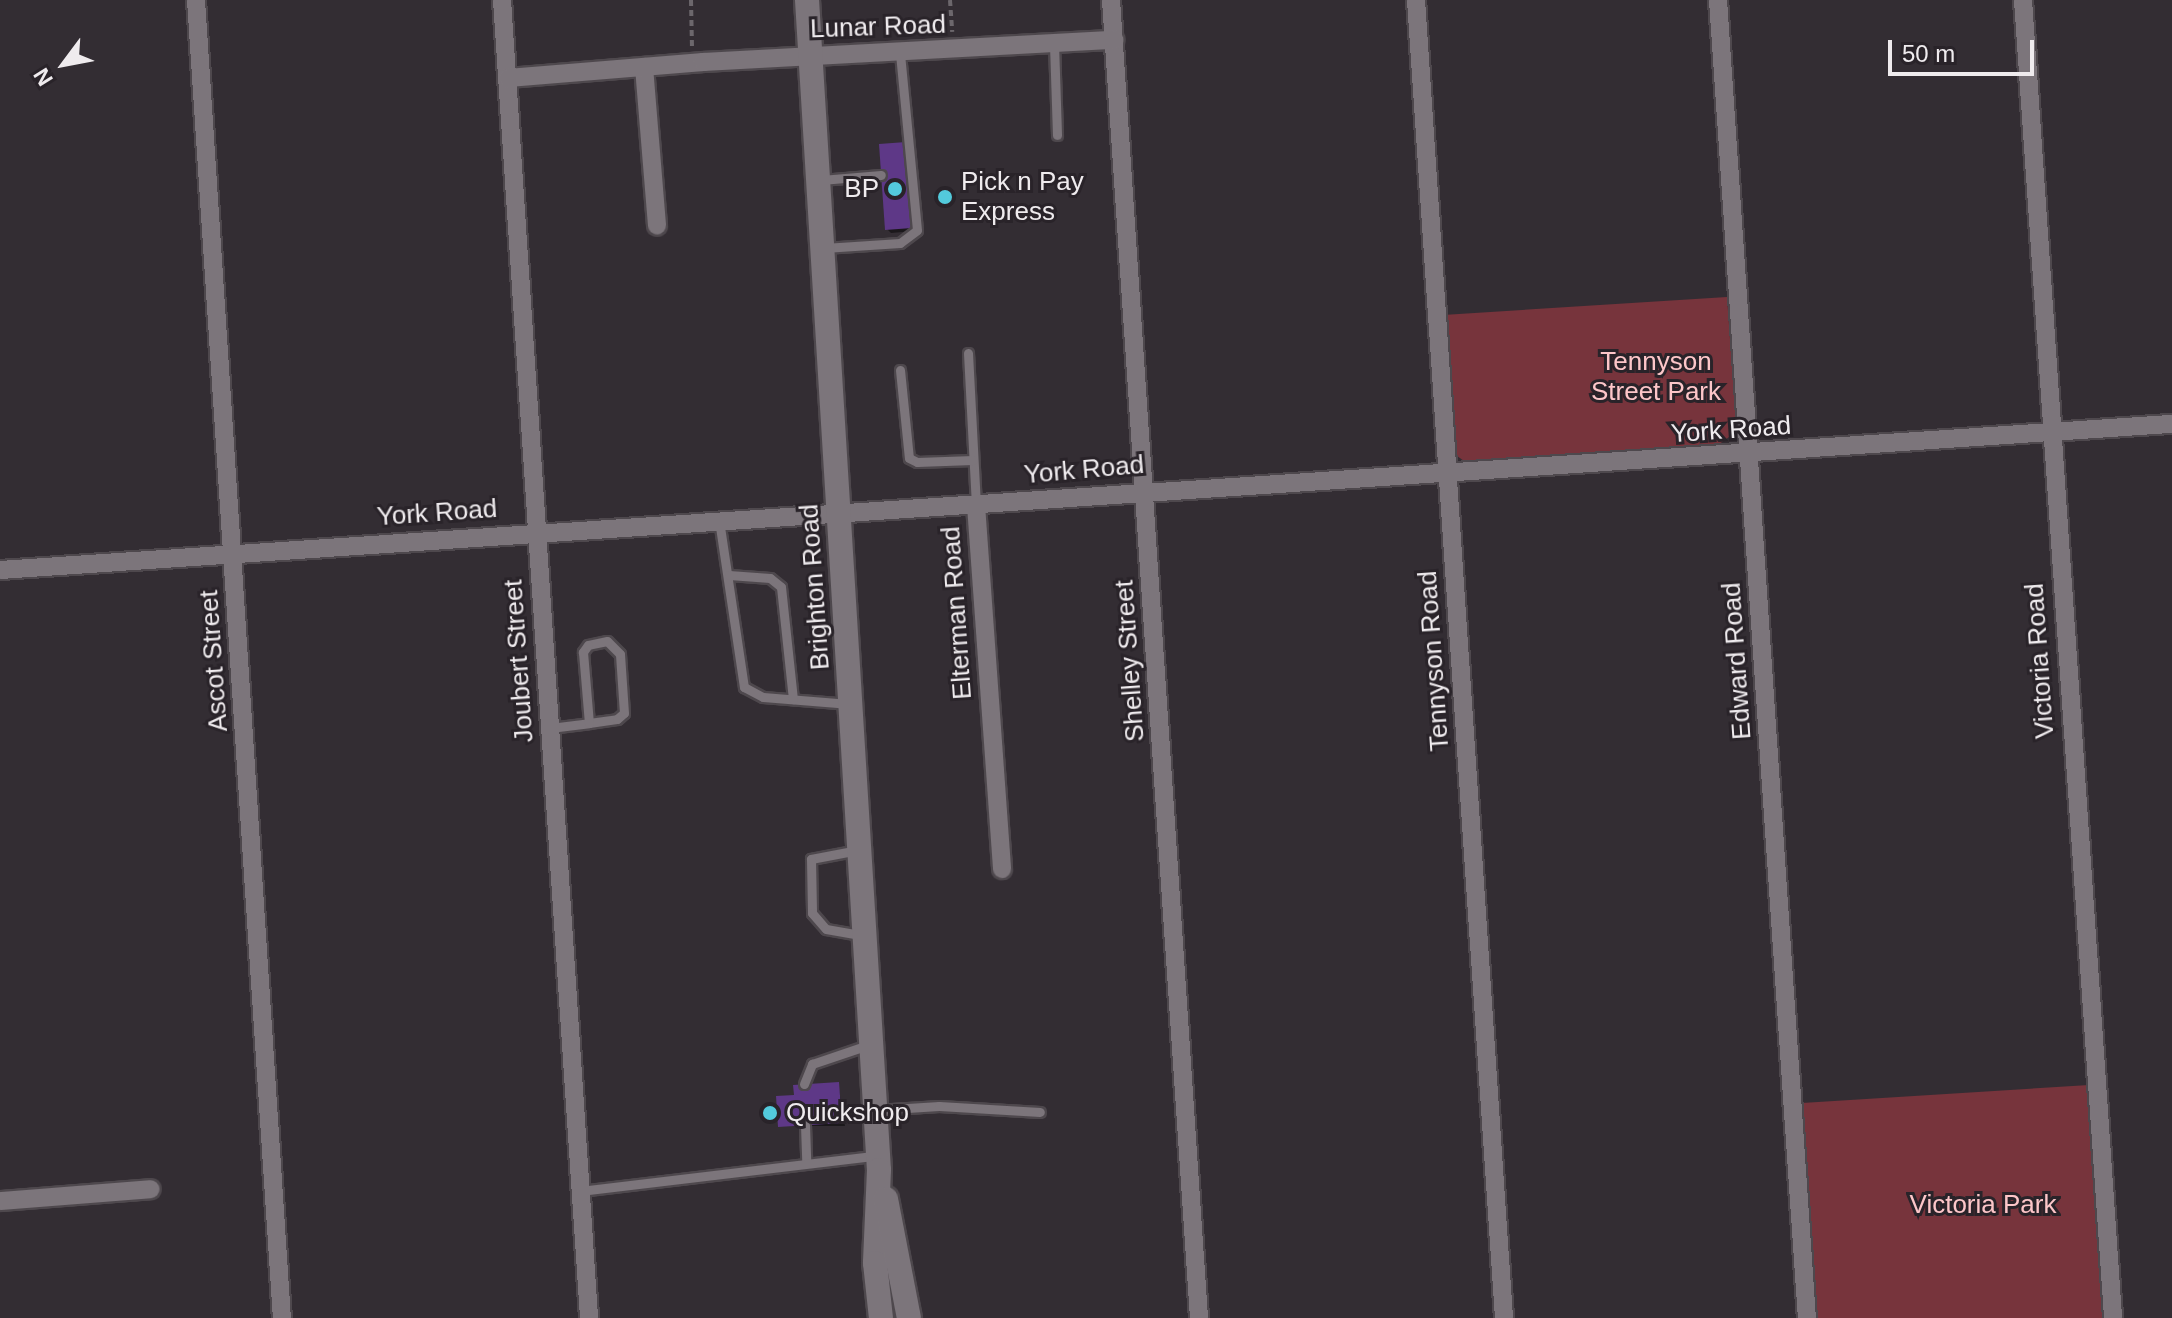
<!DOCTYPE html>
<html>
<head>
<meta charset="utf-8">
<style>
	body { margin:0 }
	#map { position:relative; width:2172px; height:1318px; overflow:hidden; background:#332d33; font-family:Helvetica,sans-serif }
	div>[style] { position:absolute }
	.green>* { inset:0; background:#77343c }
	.shadow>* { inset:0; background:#0007 }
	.building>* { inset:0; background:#5e3887 }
	.path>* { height:4px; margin-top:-2px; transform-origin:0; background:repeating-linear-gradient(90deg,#6c676c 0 6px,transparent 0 10px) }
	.roads { filter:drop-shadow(2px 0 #4e484d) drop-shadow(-2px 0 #4e484d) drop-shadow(0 2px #4e484d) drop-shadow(0 -2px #4e484d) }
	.service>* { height:9px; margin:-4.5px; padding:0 4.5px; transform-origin:4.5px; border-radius:4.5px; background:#7c757b }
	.minor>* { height:18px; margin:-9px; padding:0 9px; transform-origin:9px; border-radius:9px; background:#7c757b }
	.secondary>* { height:24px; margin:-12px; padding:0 12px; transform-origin:12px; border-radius:12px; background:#7c757b }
	.dots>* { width:22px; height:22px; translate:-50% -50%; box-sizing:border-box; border:4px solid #292329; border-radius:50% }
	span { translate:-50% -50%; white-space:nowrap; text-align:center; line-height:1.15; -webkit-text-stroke:6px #292329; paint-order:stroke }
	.street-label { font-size:26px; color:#efebee }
	.poi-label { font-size:26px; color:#efebee }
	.left { translate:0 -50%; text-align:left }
	.right { translate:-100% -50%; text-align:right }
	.park-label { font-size:26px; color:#fdc6c9 }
	.north { position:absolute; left:24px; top:24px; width:80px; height:80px; -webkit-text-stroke:6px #292329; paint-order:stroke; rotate:238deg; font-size:22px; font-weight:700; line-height:32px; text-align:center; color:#efebee }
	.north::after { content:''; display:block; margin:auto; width:28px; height:36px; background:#efebee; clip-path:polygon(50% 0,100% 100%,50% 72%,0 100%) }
	.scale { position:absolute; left:1888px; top:40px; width:146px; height:36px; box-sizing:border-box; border:4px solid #efebee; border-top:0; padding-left:10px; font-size:24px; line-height:28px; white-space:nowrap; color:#efebee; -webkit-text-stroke:6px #292329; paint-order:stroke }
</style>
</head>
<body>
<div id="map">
	<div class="green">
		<i style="clip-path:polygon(1727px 297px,1736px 422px,1729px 437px,1715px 447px,1464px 461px,1453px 453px,1443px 315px)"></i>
		<i style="clip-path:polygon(2089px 1085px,2105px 1318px,1817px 1318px,1802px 1103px)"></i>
	</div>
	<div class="shadow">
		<i style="clip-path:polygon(909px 148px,914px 231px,891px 233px,887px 229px)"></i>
		<i style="clip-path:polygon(838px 1084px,845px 1126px,780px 1126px,796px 1097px)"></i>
	</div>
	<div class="building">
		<i style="clip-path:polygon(906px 142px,912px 228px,885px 230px,879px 144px)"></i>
		<i style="clip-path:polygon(839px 1082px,842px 1123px,778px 1127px,776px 1096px,794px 1095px,793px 1085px)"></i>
	</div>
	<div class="path">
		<i style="left:691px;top:0;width:46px;rotate:88.8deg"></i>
		<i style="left:950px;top:0;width:32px;rotate:86deg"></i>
	</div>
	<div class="roads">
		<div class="service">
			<i style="left:1054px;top:44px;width:91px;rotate:88.1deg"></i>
			<i style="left:821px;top:180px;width:60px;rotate:-4.8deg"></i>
			<i style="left:824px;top:248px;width:76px;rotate:-3.8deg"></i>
			<i style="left:900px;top:243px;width:21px;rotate:-37deg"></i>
			<i style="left:917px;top:230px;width:178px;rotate:-95.5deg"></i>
			<i style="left:968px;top:353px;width:152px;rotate:87deg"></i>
			<i style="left:900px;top:370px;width:88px;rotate:84.2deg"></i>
			<i style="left:909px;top:458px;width:9px;rotate:27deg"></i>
			<i style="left:917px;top:462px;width:56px;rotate:-2deg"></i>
			<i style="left:719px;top:520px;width:169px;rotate:81.5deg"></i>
			<i style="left:744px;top:687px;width:21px;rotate:28deg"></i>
			<i style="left:763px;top:697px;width:87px;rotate:4.6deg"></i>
			<i style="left:729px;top:575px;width:41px;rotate:4.2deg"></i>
			<i style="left:770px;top:578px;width:14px;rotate:39deg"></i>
			<i style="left:781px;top:587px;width:113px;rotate:83.9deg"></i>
			<i style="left:550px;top:728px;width:39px;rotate:-7deg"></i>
			<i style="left:589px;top:723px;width:28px;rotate:-8deg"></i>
			<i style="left:617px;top:719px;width:9px;rotate:-41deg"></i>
			<i style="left:624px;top:713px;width:59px;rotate:-93.9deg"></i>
			<i style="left:620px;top:654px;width:18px;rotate:-135deg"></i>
			<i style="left:607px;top:641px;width:19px;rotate:168deg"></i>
			<i style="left:588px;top:645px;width:9px;rotate:126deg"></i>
			<i style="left:583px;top:652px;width:71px;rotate:85.2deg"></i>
			<i style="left:858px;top:850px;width:48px;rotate:169.2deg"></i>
			<i style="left:811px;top:859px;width:54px;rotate:88.9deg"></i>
			<i style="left:812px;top:913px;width:21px;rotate:49deg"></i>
			<i style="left:826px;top:929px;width:39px;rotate:10deg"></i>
			<i style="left:804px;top:1084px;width:22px;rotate:-68deg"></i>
			<i style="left:812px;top:1064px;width:62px;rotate:-18.7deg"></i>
			<i style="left:876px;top:1110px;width:63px;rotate:-3.6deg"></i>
			<i style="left:939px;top:1106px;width:101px;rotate:3.4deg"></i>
			<i style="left:805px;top:1125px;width:35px;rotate:88deg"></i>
			<i style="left:580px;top:1191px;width:297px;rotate:-6.8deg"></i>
		</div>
		<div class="minor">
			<i style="left:196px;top:0;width:1321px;rotate:86.27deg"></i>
			<i style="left:502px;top:0;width:1321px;rotate:86.22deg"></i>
			<i style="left:1111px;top:0;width:1321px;rotate:86.18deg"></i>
			<i style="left:1416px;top:0;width:1321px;rotate:86.18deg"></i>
			<i style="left:1718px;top:0;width:1321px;rotate:86.14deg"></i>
			<i style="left:2023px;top:0;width:1321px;rotate:86.09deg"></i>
			<i style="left:644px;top:67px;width:159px;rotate:85.3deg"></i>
			<i style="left:508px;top:78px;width:196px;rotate:-4.7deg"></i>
			<i style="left:703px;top:62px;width:412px;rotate:-3.1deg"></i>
			<i style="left:976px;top:505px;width:365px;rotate:85.9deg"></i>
			<i style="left:0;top:570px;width:2177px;rotate:-3.85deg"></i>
			<i style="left:0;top:1201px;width:151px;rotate:-4.5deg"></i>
		</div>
		<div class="secondary">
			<i style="left:807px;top:0;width:1172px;rotate:86.48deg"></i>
			<i style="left:879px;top:1170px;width:93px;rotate:92.5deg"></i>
			<i style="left:875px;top:1263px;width:55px;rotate:83.8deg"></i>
			<i style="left:886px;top:1199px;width:121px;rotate:79.1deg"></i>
		</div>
	</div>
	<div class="dots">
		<i style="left:895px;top:189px;background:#53cadc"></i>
		<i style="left:945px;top:197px;background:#53cadc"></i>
		<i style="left:770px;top:1113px;background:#53cadc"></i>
	</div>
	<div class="street-label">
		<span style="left:878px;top:27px;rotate:-2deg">Lunar Road</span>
		<span style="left:1731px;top:430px;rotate:-4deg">York Road</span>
		<span style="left:1084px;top:470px;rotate:-5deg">York Road</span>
		<span style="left:437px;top:513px;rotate:-4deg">York Road</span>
		<span style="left:815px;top:587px;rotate:-94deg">Brighton Road</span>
		<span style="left:957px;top:613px;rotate:-94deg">Elterman Road</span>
		<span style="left:214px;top:661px;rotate:-94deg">Ascot Street</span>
		<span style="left:519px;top:661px;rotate:-94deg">Joubert Street</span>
		<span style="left:1130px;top:661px;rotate:-94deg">Shelley Street</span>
		<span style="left:1434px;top:661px;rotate:-94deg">Tennyson Road</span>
		<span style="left:1737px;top:661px;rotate:-94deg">Edward Road</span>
		<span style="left:2040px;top:661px;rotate:-94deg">Victoria Road</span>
	</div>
	<div class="poi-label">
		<span class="left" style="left:961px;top:197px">Pick n Pay<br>Express</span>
		<span class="right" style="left:879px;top:189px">BP</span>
		<span class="left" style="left:786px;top:1113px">Quickshop</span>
	</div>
	<div class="park-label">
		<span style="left:1656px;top:377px">Tennyson<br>Street Park</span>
		<span style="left:1983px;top:1205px">Victoria Park</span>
	</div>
	<div class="north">N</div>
	<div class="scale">50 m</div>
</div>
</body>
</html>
